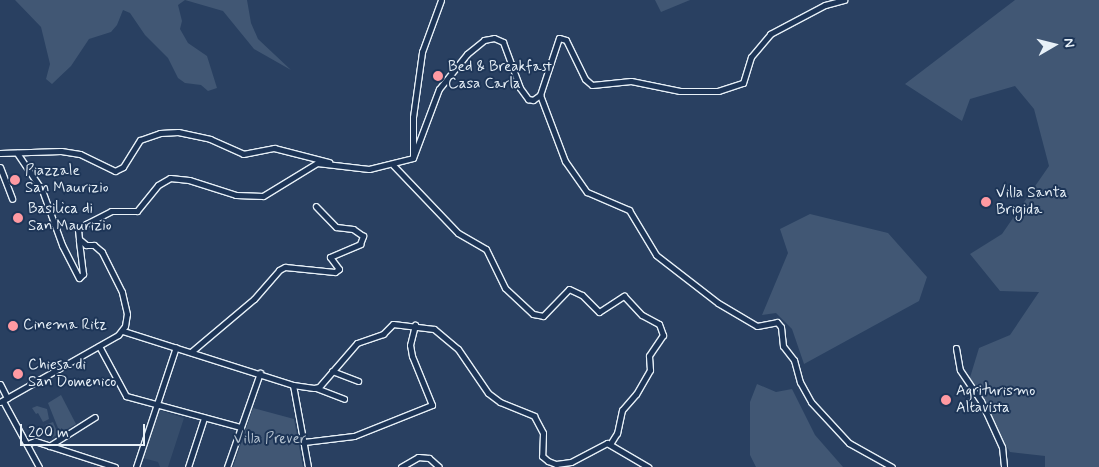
<!DOCTYPE html>
<html>
<head>
<meta charset="utf-8">
<style>
	body { margin:0 }
	#map { position:relative; width:1099px; height:467px; overflow:hidden; background:#294061; font-family:Mynerve,sans-serif }
	div>[style] { position:absolute }
	.built>* { inset:0; background:#364d6b }
	.green>* { inset:0; background:#415774 }
	.roads { filter:drop-shadow(1px 0 #e8f1f8) drop-shadow(-1px 0 #e8f1f8) drop-shadow(0 1px #e8f1f8) drop-shadow(0 -1px #e8f1f8) }
	.minor>* { height:5px; margin:-2.5px; padding:0 2.5px; transform-origin:2.5px; border-radius:2.5px; background:#1d3557 }
	.dots>* { width:14px; height:14px; translate:-50% -50%; box-sizing:border-box; border:2px solid #1d3557; border-radius:50% }
	span { translate:-50% -50%; white-space:nowrap; text-align:center; line-height:1.15; -webkit-text-stroke:4px #1d3557; paint-order:stroke }
	.poi-label { font-size:15px; color:#e8f1f8 }
	.left { translate:0 -50%; text-align:left }
	.park-label { font-size:15px; color:#b6c3d0 }
	.north { position:absolute; left:1029px; top:20px; width:50px; height:50px; -webkit-text-stroke:4px #1d3557; paint-order:stroke; rotate:82deg; font-size:14px; font-weight:700; line-height:20px; text-align:center; color:#e8f1f8 }
	.north::after { content:''; display:block; margin:auto; width:18px; height:22px; background:#e8f1f8; clip-path:polygon(50% 0,100% 100%,50% 72%,0 100%) }
	.scale { position:absolute; left:20px; top:424px; width:125px; height:22px; box-sizing:border-box; border:2px solid #e8f1f8; border-top:0; padding-left:6px; font-size:15px; line-height:18px; white-space:nowrap; color:#e8f1f8; -webkit-text-stroke:4px #1d3557; paint-order:stroke }
</style>
</head>
<body>
<div id="map">
	<div class="built">
		<i style="clip-path:polygon(159px 410px,184px 418px,168px 467px,160px 467px,158px 462px,143px 458px)"></i>
	</div>
	<div class="green">
		<i style="clip-path:polygon(15px 0,247px 0,251px 23px,258px 39px,291px 70px,254px 49px,223px 11px,185px 0,178px 5px,182px 21px,180px 29px,188px 43px,207px 56px,217px 88px,208px 91px,201px 85px,185px 83px,178px 78px,168px 58px,145px 35px,130px 13px,123px 10px,117px 25px,111px 32px,89px 39px,71px 66px,52px 84px,46px 79px,50px 64px,41px 27px)"></i>
		<i style="clip-path:polygon(655px 0,690px 0,661px 12px)"></i>
		<i style="clip-path:polygon(1015px 0,1099px 0,1099px 467px,1045px 467px,1045px 456px,1010px 452px,968px 384px,979px 348px,1010px 335px,1039px 292px,1000px 291px,970px 254px,1002px 234px,1049px 166px,1034px 109px,1015px 86px,970px 99px,962px 121px,905px 84px)"></i>
		<i style="clip-path:polygon(810px 214px,888px 233px,927px 277px,919px 301px,804px 364px,792px 329px,776px 313px,762px 315px,788px 253px,780px 229px)"></i>
		<i style="clip-path:polygon(757px 384px,776px 392px,792px 389px,815px 435px,843px 467px,756px 467px,750px 455px,750px 402px)"></i>
		<i style="clip-path:polygon(61px 395px,76px 424px,60px 433px,48px 403px)"></i>
		<i style="clip-path:polygon(37px 406px,47px 409px,49px 419px,43px 422px,38px 413px,36px 414px,32px 408px)"></i>
		<i style="clip-path:polygon(253px 408px,294px 419px,303px 467px,233px 467px)"></i>
		<i style="clip-path:polygon(53px 422px,58px 434px,52px 438px,45px 425px)"></i>
	</div>
	<div class="roads">
		<div class="minor">
			<i style="left:540px;top:95px;width:71px;rotate:69.3deg"></i>
			<i style="left:565px;top:161px;width:38px;rotate:55deg"></i>
			<i style="left:587px;top:192px;width:46px;rotate:23.2deg"></i>
			<i style="left:629px;top:210px;width:52px;rotate:59deg"></i>
			<i style="left:656px;top:255px;width:78px;rotate:37.7deg"></i>
			<i style="left:718px;top:303px;width:45px;rotate:30.5deg"></i>
			<i style="left:757px;top:326px;width:20px;rotate:-11deg"></i>
			<i style="left:777px;top:322px;width:6px;rotate:51deg"></i>
			<i style="left:781px;top:327px;width:19px;rotate:84deg"></i>
			<i style="left:783px;top:346px;width:18px;rotate:52deg"></i>
			<i style="left:794px;top:360px;width:23px;rotate:75deg"></i>
			<i style="left:800px;top:382px;width:23px;rotate:61deg"></i>
			<i style="left:811px;top:402px;width:56px;rotate:47.2deg"></i>
			<i style="left:849px;top:443px;width:49px;rotate:29.2deg"></i>
			<i style="left:0;top:153px;width:61px;rotate:-1.9deg"></i>
			<i style="left:61px;top:151px;width:19px;rotate:9deg"></i>
			<i style="left:80px;top:154px;width:39px;rotate:26deg"></i>
			<i style="left:115px;top:171px;width:9px;rotate:-27deg"></i>
			<i style="left:123px;top:167px;width:32px;rotate:-58deg"></i>
			<i style="left:140px;top:140px;width:21px;rotate:-19deg"></i>
			<i style="left:160px;top:133px;width:18px;rotate:-3deg"></i>
			<i style="left:178px;top:132px;width:33px;rotate:12deg"></i>
			<i style="left:210px;top:139px;width:36px;rotate:24deg"></i>
			<i style="left:243px;top:154px;width:32px;rotate:-11deg"></i>
			<i style="left:274px;top:148px;width:57px;rotate:14.3deg"></i>
			<i style="left:17px;top:153px;width:45px;rotate:56deg"></i>
			<i style="left:42px;top:190px;width:59px;rotate:70deg"></i>
			<i style="left:62px;top:245px;width:37px;rotate:63deg"></i>
			<i style="left:79px;top:278px;width:6px;rotate:-45deg"></i>
			<i style="left:83px;top:274px;width:34px;rotate:-97deg"></i>
			<i style="left:413px;top:157px;width:40px;rotate:-90deg"></i>
			<i style="left:413px;top:117px;width:66px;rotate:-82.1deg"></i>
			<i style="left:422px;top:52px;width:55px;rotate:-69.9deg"></i>
			<i style="left:413px;top:158px;width:74px;rotate:-69.4deg"></i>
			<i style="left:439px;top:89px;width:45px;rotate:-51.3deg"></i>
			<i style="left:467px;top:54px;width:22px;rotate:-39deg"></i>
			<i style="left:484px;top:40px;width:10px;rotate:-11deg"></i>
			<i style="left:494px;top:38px;width:10px;rotate:24deg"></i>
			<i style="left:503px;top:42px;width:49px;rotate:69.7deg"></i>
			<i style="left:520px;top:88px;width:14px;rotate:54deg"></i>
			<i style="left:528px;top:99px;width:5px;rotate:11deg"></i>
			<i style="left:533px;top:100px;width:9px;rotate:-36deg"></i>
			<i style="left:540px;top:95px;width:60px;rotate:-71.6deg"></i>
			<i style="left:559px;top:38px;width:7px;rotate:16deg"></i>
			<i style="left:566px;top:40px;width:43px;rotate:64deg"></i>
			<i style="left:585px;top:79px;width:9px;rotate:41deg"></i>
			<i style="left:592px;top:85px;width:39px;rotate:-6deg"></i>
			<i style="left:631px;top:81px;width:50px;rotate:11.5deg"></i>
			<i style="left:680px;top:91px;width:38px"></i>
			<i style="left:718px;top:91px;width:26px;rotate:-18deg"></i>
			<i style="left:743px;top:83px;width:27px;rotate:-73deg"></i>
			<i style="left:751px;top:57px;width:30px;rotate:-50deg"></i>
			<i style="left:770px;top:34px;width:62px;rotate:-27.8deg"></i>
			<i style="left:825px;top:5px;width:20px;rotate:-15deg"></i>
			<i style="left:393px;top:165px;width:94px;rotate:46.3deg"></i>
			<i style="left:458px;top:233px;width:32px;rotate:30deg"></i>
			<i style="left:486px;top:249px;width:43px;rotate:64deg"></i>
			<i style="left:505px;top:288px;width:38px;rotate:43deg"></i>
			<i style="left:533px;top:314px;width:10px;rotate:11deg"></i>
			<i style="left:543px;top:316px;width:37px;rotate:-46deg"></i>
			<i style="left:569px;top:289px;width:14px;rotate:25deg"></i>
			<i style="left:582px;top:295px;width:24px;rotate:45deg"></i>
			<i style="left:599px;top:312px;width:30px;rotate:-33deg"></i>
			<i style="left:624px;top:296px;width:26px;rotate:47deg"></i>
			<i style="left:642px;top:315px;width:19px;rotate:28deg"></i>
			<i style="left:659px;top:324px;width:12px;rotate:70deg"></i>
			<i style="left:663px;top:335px;width:25px;rotate:124deg"></i>
			<i style="left:649px;top:356px;width:14px;rotate:86deg"></i>
			<i style="left:650px;top:370px;width:28px;rotate:120deg"></i>
			<i style="left:636px;top:394px;width:21px;rotate:131deg"></i>
			<i style="left:622px;top:410px;width:24px;rotate:102deg"></i>
			<i style="left:617px;top:433px;width:13px;rotate:122deg"></i>
			<i style="left:0;top:167px;width:34px;rotate:69deg"></i>
			<i style="left:123px;top:331px;width:178px;rotate:17.6deg"></i>
			<i style="left:293px;top:385px;width:21px;rotate:8deg"></i>
			<i style="left:314px;top:388px;width:5px;rotate:-11deg"></i>
			<i style="left:319px;top:387px;width:58px;rotate:-49.2deg"></i>
			<i style="left:357px;top:343px;width:28px;rotate:-19deg"></i>
			<i style="left:383px;top:334px;width:14px;rotate:-45deg"></i>
			<i style="left:393px;top:324px;width:41px;rotate:7deg"></i>
			<i style="left:434px;top:329px;width:31px;rotate:40deg"></i>
			<i style="left:458px;top:349px;width:53px;rotate:55.7deg"></i>
			<i style="left:488px;top:393px;width:15px;rotate:37deg"></i>
			<i style="left:500px;top:402px;width:37px;rotate:22deg"></i>
			<i style="left:534px;top:416px;width:19px;rotate:62deg"></i>
			<i style="left:543px;top:433px;width:23px;rotate:92deg"></i>
			<i style="left:542px;top:456px;width:8px;rotate:40deg"></i>
			<i style="left:548px;top:461px;width:9px;rotate:21deg"></i>
			<i style="left:556px;top:464px;width:15px;rotate:-8deg"></i>
			<i style="left:571px;top:462px;width:41px;rotate:-27.8deg"></i>
			<i style="left:607px;top:443px;width:48px;rotate:30.3deg"></i>
			<i style="left:99px;top:346px;width:57px;rotate:61.6deg"></i>
			<i style="left:126px;top:396px;width:118px;rotate:15.2deg"></i>
			<i style="left:956px;top:348px;width:22px;rotate:80deg"></i>
			<i style="left:960px;top:370px;width:37px;rotate:56deg"></i>
			<i style="left:981px;top:401px;width:51px;rotate:65.5deg"></i>
			<i style="left:1002px;top:447px;width:20px;rotate:84deg"></i>
			<i style="left:191px;top:352px;width:82px;rotate:-40.1deg"></i>
			<i style="left:254px;top:299px;width:38px;rotate:-49deg"></i>
			<i style="left:279px;top:270px;width:7px;rotate:-27deg"></i>
			<i style="left:285px;top:267px;width:50px;rotate:5.7deg"></i>
			<i style="left:335px;top:272px;width:5px;rotate:-37deg"></i>
			<i style="left:339px;top:269px;width:15px;rotate:-127deg"></i>
			<i style="left:330px;top:257px;width:33px;rotate:-23deg"></i>
			<i style="left:360px;top:244px;width:9px;rotate:-69deg"></i>
			<i style="left:363px;top:236px;width:12px;rotate:-145deg"></i>
			<i style="left:353px;top:229px;width:17px;rotate:-173deg"></i>
			<i style="left:336px;top:227px;width:29px;rotate:-134deg"></i>
			<i style="left:332px;top:371px;width:28px;rotate:21deg"></i>
			<i style="left:0;top:384px;width:16px;rotate:63deg"></i>
			<i style="left:293px;top:385px;width:83px;rotate:79.6deg"></i>
			<i style="left:316px;top:388px;width:30px;rotate:21deg"></i>
			<i style="left:3px;top:401px;width:75px;rotate:61.4deg"></i>
			<i style="left:0;top:402px;width:136px;rotate:-29.6deg"></i>
			<i style="left:118px;top:335px;width:11px;rotate:-52deg"></i>
			<i style="left:125px;top:326px;width:12px;rotate:-81deg"></i>
			<i style="left:127px;top:314px;width:23px;rotate:-103deg"></i>
			<i style="left:122px;top:292px;width:45px;rotate:-116.6deg"></i>
			<i style="left:102px;top:252px;width:11px;rotate:-139deg"></i>
			<i style="left:94px;top:245px;width:8px;rotate:180deg"></i>
			<i style="left:86px;top:245px;width:9px;rotate:-139deg"></i>
			<i style="left:79px;top:239px;width:9px;rotate:-96deg"></i>
			<i style="left:78px;top:230px;width:10px;rotate:-37deg"></i>
			<i style="left:86px;top:224px;width:28px;rotate:-27deg"></i>
			<i style="left:111px;top:211px;width:26px"></i>
			<i style="left:137px;top:211px;width:33px;rotate:-51deg"></i>
			<i style="left:158px;top:185px;width:14px;rotate:-30deg"></i>
			<i style="left:170px;top:178px;width:19px;rotate:6deg"></i>
			<i style="left:189px;top:180px;width:49px;rotate:17.7deg"></i>
			<i style="left:236px;top:195px;width:27px;rotate:2deg"></i>
			<i style="left:263px;top:196px;width:63px;rotate:-31.4deg"></i>
			<i style="left:317px;top:163px;width:52px;rotate:6.6deg"></i>
			<i style="left:369px;top:169px;width:45px;rotate:-14deg"></i>
			<i style="left:304px;top:442px;width:50px;rotate:-6.8deg"></i>
			<i style="left:354px;top:436px;width:84px;rotate:-21.7deg"></i>
			<i style="left:432px;top:405px;width:53px;rotate:-112.2deg"></i>
			<i style="left:412px;top:356px;width:11px;rotate:-100deg"></i>
			<i style="left:410px;top:345px;width:21px;rotate:-76deg"></i>
			<i style="left:27px;top:444px;width:9px;rotate:-21deg"></i>
			<i style="left:35px;top:441px;width:84px;rotate:18deg"></i>
			<i style="left:49px;top:446px;width:54px;rotate:-32.2deg"></i>
			<i style="left:136px;top:467px;width:126px;rotate:-71.6deg"></i>
			<i style="left:188px;top:467px;width:52px;rotate:-71.9deg"></i>
			<i style="left:227px;top:467px;width:100px;rotate:-70.7deg"></i>
			<i style="left:401px;top:467px;width:20px;rotate:-30deg"></i>
			<i style="left:418px;top:457px;width:11px;rotate:5deg"></i>
			<i style="left:429px;top:458px;width:13px;rotate:42deg"></i>
		</div>
	</div>
	<div class="dots">
		<i style="left:438px;top:76px;background:#ff9aa2"></i>
		<i style="left:15px;top:180px;background:#ff9aa2"></i>
		<i style="left:986px;top:202px;background:#ff9aa2"></i>
		<i style="left:18px;top:218px;background:#ff9aa2"></i>
		<i style="left:13px;top:326px;background:#ff9aa2"></i>
		<i style="left:18px;top:374px;background:#ff9aa2"></i>
		<i style="left:946px;top:400px;background:#ff9aa2"></i>
	</div>
	<div class="poi-label">
		<span class="left" style="left:448px;top:76px">Bed &amp; Breakfast<br>Casa Carla</span>
		<span class="left" style="left:25px;top:180px">Piazzale<br>San Maurizio</span>
		<span class="left" style="left:996px;top:202px">Villa Santa<br>Brigida</span>
		<span class="left" style="left:28px;top:218px">Basilica di<br>San Maurizio</span>
		<span class="left" style="left:23px;top:326px">Cinema Ritz</span>
		<span class="left" style="left:28px;top:374px">Chiesa di<br>San Domenico</span>
		<span class="left" style="left:956px;top:400px">Agriturismo<br>Altavista</span>
	</div>
	<div class="park-label">
		<span style="left:270px;top:440px">Villa Prever</span>
	</div>
	<div class="north">N</div>
	<div class="scale">200 m</div>
</div>
</body>
</html>
